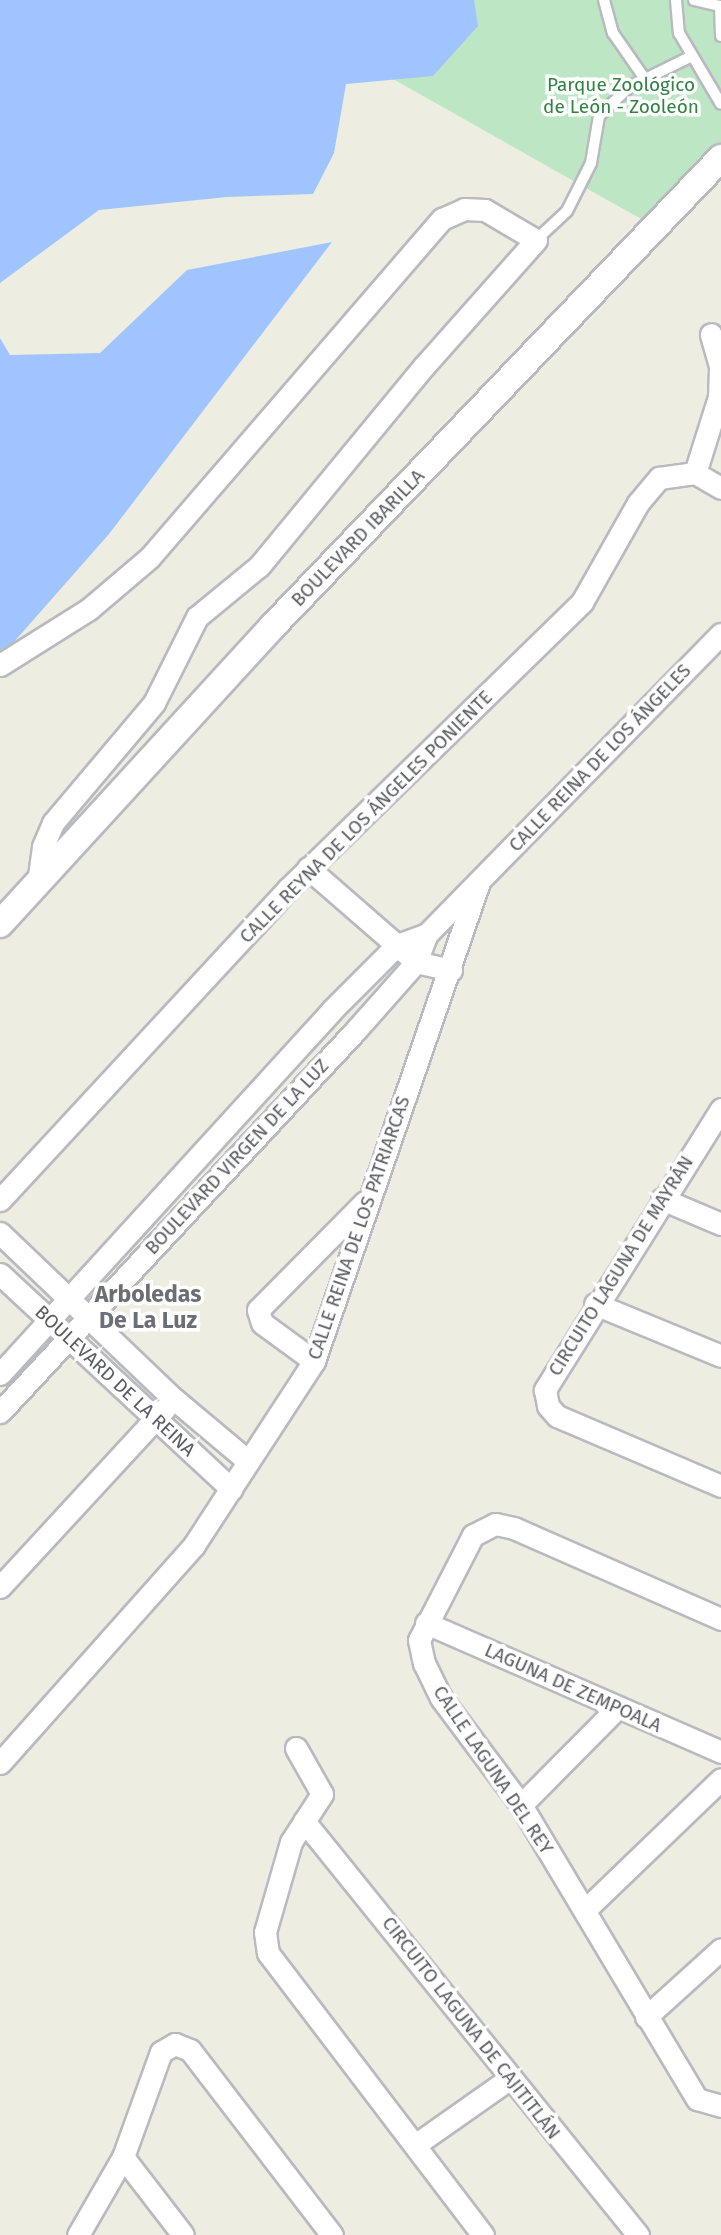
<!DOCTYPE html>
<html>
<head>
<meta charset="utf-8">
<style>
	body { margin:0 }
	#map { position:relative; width:721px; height:2235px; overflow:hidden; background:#edede1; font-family:"Fira Sans",sans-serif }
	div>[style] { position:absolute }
	.green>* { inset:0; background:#bde6c4 }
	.water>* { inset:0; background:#9fc4ff }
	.roads { filter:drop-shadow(2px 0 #b9bac0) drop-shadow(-2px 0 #b9bac0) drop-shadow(0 2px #b9bac0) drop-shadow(0 -2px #b9bac0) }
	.service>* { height:10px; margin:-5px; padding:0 5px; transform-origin:5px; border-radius:5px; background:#fff }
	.minor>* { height:21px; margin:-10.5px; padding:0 10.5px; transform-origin:10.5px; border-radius:10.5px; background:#fff }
	.tertiary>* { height:26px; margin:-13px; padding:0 13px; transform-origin:13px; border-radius:13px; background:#fff }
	span { translate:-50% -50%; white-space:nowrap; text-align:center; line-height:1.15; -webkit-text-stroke:7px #fff; paint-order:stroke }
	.park-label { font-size:19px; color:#328244 }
	.street-label { font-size:19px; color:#5a5c62 }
	.quarter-label { font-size:23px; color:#6b6e74; font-weight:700 }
</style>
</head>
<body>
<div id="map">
	<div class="green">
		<i style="clip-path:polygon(253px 0,721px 0,721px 153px,650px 224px)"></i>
	</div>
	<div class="water">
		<i style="clip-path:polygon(0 0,474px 0,478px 26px,433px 76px,346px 84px,334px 153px,313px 194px,227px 197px,99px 210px,0 283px)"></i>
		<i style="clip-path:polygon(332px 242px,109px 534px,13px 643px,0 650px,0 338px,10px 355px,100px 353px,187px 270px)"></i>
	</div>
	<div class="roads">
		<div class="service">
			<i style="left:604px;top:0;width:34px;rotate:75deg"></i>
			<i style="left:613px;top:33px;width:56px;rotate:55.2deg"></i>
			<i style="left:676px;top:0;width:33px;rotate:85deg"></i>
			<i style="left:679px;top:33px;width:82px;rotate:59.4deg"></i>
			<i style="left:694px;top:0;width:27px;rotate:13deg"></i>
			<i style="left:720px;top:6px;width:30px;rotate:88deg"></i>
			<i style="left:536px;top:240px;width:42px;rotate:-43.1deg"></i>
			<i style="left:567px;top:211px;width:54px;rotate:-63.4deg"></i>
			<i style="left:591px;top:163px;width:48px;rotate:-80.3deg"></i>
			<i style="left:599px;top:116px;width:42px;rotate:-44deg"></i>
			<i style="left:629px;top:87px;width:68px;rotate:-26.2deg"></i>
		</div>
		<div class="minor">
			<i style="left:695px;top:473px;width:80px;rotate:-72.5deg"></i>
			<i style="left:719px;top:397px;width:31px;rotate:-88deg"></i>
			<i style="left:720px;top:366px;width:33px;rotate:-106deg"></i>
			<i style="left:0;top:665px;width:105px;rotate:-32.2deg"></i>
			<i style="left:89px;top:609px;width:80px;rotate:-40.4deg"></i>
			<i style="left:150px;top:557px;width:447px;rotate:-49.2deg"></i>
			<i style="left:442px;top:219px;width:24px;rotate:-24deg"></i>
			<i style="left:464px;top:209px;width:21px;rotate:3deg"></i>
			<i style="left:485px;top:210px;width:59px;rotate:30.5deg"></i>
			<i style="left:536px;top:240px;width:169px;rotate:131.6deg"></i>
			<i style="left:424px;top:366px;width:259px;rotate:129.5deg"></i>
			<i style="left:259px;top:566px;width:80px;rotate:140.6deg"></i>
			<i style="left:197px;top:617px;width:96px;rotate:116.6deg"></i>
			<i style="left:154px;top:703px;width:157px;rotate:130.1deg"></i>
			<i style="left:53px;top:823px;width:26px;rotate:113deg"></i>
			<i style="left:43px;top:847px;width:35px;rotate:98deg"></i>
			<i style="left:308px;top:868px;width:143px;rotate:41deg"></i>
			<i style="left:416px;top:962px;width:36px;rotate:13deg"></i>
			<i style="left:721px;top:1109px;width:332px;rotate:122.1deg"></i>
			<i style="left:545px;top:1390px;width:16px;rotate:79deg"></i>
			<i style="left:548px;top:1406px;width:13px;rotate:48deg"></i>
			<i style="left:557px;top:1416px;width:178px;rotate:23.1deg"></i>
			<i style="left:662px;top:1199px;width:64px;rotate:23deg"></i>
			<i style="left:0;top:1200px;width:424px;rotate:-47.2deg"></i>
			<i style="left:288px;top:889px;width:411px;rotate:-44.3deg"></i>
			<i style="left:582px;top:602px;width:114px;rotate:-60.5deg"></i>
			<i style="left:638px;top:503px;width:33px;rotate:-50deg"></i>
			<i style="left:659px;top:478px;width:36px;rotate:-8deg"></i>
			<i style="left:695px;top:473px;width:30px;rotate:30deg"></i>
			<i style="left:0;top:1233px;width:240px;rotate:43.7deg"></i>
			<i style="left:174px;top:1399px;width:97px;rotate:40deg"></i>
			<i style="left:0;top:1274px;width:316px;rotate:42.9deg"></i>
			<i style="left:595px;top:1304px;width:136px;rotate:22.4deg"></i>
			<i style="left:314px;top:1361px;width:64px;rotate:-143.8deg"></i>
			<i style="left:262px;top:1323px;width:14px;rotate:-107deg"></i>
			<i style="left:258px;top:1310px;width:152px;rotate:-45.3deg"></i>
			<i style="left:0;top:1374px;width:491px;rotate:-47.6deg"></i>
			<i style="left:331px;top:1011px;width:93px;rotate:-45deg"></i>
			<i style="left:397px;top:945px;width:32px;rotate:-20deg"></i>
			<i style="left:427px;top:934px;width:420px;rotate:-45.6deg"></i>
			<i style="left:0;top:1412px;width:521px;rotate:-47.02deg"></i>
			<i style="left:355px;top:1031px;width:92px;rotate:-48.5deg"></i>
			<i style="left:416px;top:962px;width:30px;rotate:-69deg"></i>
			<i style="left:0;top:1587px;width:243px;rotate:-47.3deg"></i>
			<i style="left:721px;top:1619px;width:226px;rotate:-156.3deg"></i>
			<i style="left:514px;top:1528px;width:19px;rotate:-168deg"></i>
			<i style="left:495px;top:1524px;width:25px;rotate:153deg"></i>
			<i style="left:473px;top:1535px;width:118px;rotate:117.2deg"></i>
			<i style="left:419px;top:1640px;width:24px;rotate:78deg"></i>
			<i style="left:424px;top:1663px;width:39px;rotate:64deg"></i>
			<i style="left:441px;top:1698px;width:134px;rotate:53.2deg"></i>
			<i style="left:521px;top:1805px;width:343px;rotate:59.1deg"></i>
			<i style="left:697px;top:2099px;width:25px;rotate:16deg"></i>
			<i style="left:426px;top:1623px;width:322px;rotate:23.6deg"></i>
			<i style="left:296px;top:1748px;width:53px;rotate:60.5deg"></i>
			<i style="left:322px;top:1794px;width:57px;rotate:122.9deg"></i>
			<i style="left:291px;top:1842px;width:94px;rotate:106.1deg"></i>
			<i style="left:265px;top:1932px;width:21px;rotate:82deg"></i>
			<i style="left:268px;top:1953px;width:355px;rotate:52.7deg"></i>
			<i style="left:0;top:1763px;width:292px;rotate:-48.3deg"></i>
			<i style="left:194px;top:1545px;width:220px;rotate:-56.9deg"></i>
			<i style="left:314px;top:1361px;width:507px;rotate:-70.99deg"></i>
			<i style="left:521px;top:1805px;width:135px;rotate:-45.3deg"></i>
			<i style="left:304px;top:1821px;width:532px;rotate:51.1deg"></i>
			<i style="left:586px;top:1909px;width:187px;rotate:-43.9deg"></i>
			<i style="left:646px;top:2017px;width:101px;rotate:-42.2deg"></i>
			<i style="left:415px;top:2145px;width:115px;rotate:-35.1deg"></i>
			<i style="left:123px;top:2157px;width:98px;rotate:52.4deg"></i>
			<i style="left:78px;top:2235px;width:90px;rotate:-60deg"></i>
			<i style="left:123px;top:2157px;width:112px;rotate:-70.1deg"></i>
			<i style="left:161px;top:2052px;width:16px;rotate:-30deg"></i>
			<i style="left:175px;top:2044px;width:16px;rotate:22deg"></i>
			<i style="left:190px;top:2050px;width:233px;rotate:52.5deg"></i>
		</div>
		<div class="tertiary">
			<i style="left:0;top:924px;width:404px;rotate:-47.5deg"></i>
			<i style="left:273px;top:626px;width:648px;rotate:-46.25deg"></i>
		</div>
	</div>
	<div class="park-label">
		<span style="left:621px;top:96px">Parque Zoológico<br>de León - Zooleón</span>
	</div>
	<div class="street-label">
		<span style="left:358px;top:538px;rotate:-46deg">BOULEVARD IBARILLA</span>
		<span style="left:600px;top:758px;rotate:-46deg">CALLE REINA DE LOS ÁNGELES</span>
		<span style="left:366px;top:817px;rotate:-45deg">CALLE REYNA DE LOS ÁNGELES PONIENTE</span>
		<span style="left:237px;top:1157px;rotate:-47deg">BOULEVARD VIRGEN DE LA LUZ</span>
		<span style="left:359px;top:1228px;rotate:-71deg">CALLE REINA DE LOS PATRIARCAS</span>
		<span style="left:621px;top:1266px;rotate:-58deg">CIRCUITO LAGUNA DE MAYRÁN</span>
		<span style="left:115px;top:1381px;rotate:43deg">BOULEVARD DE LA REINA</span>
		<span style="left:573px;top:1688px;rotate:24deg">LAGUNA DE ZEMPOALA</span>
		<span style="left:493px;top:1770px;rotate:56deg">CALLE LAGUNA DEL REY</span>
		<span style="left:471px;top:2028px;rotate:52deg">CIRCUITO LAGUNA DE CAJITITLÁN</span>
	</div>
	<div class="quarter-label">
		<span style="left:148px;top:1307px">Arboledas<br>De La Luz</span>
	</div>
</div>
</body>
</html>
